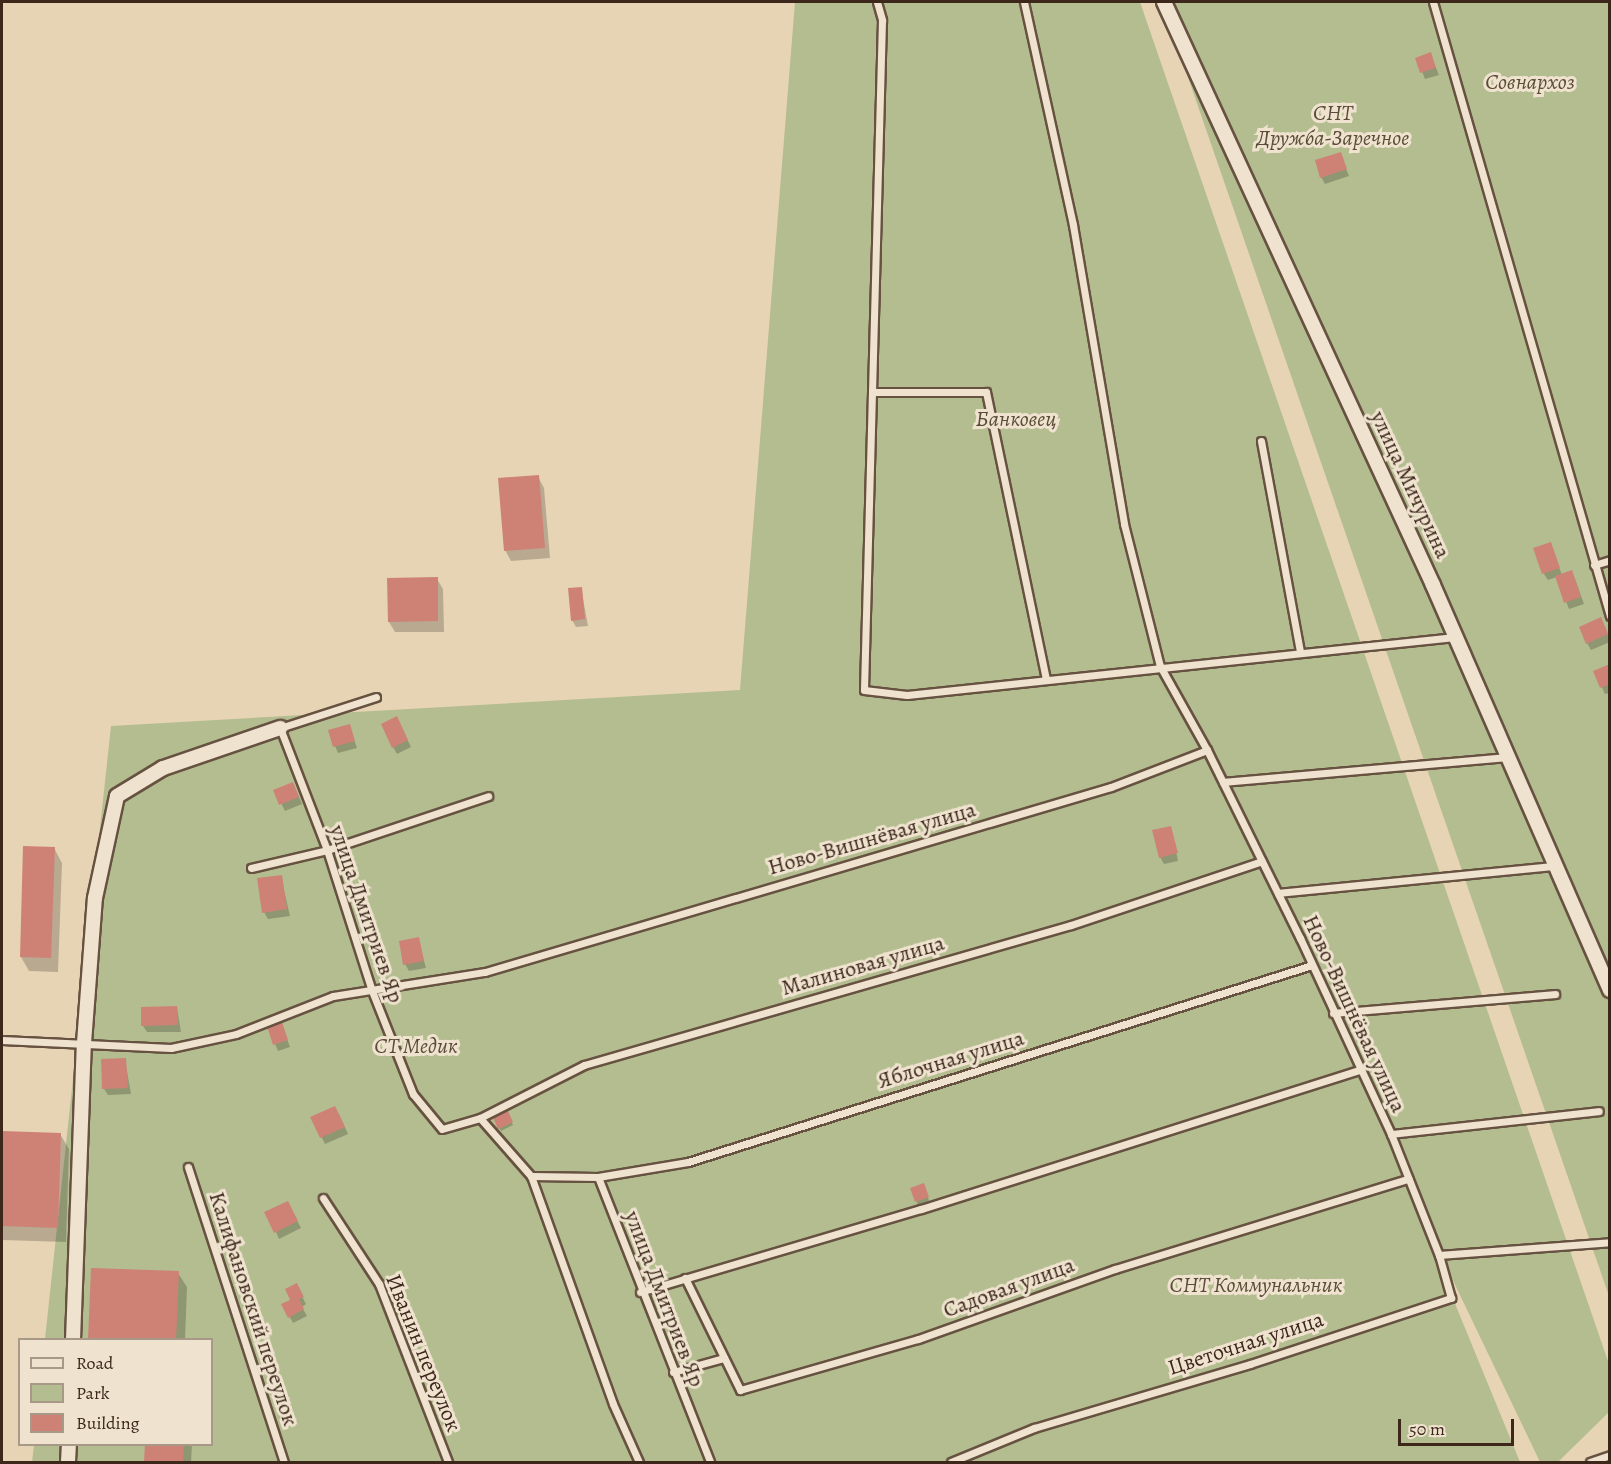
<!DOCTYPE html>
<html>
<head>
<meta charset="utf-8">
<style>
	body { margin:0 }
	#map { position:relative; width:1611px; height:1464px; overflow:hidden; background:#e7d4b5; font-family:Alegreya,serif }
	div>[style] { position:absolute }
	.green>* { inset:0; background:#b3bd8f }
	.shadow>* { inset:0; background:#0003 }
	.building>* { inset:0; background:#ce8276 }
	.roads { filter:drop-shadow(2px 0 #675241) drop-shadow(-2px 0 #675241) drop-shadow(0 2px #675241) drop-shadow(0 -2px #675241) }
	.lane>* { height:7px; margin:-3.5px; padding:0 3.5px; transform-origin:3.5px; border-radius:3.5px; background:#efe3cf }
	.street>* { height:14px; margin:-7px; padding:0 7px; transform-origin:7px; border-radius:7px; background:#efe3cf }
	span { translate:-50% -50%; white-space:nowrap; text-align:center; line-height:1.15; -webkit-text-stroke:6px #efe3cf; paint-order:stroke }
	.park-label { font-size:22px; color:#5a4c37; font-style:italic }
	.street-label { font-size:22px; color:#3c271a }
	.frame { position:absolute; inset:0; border:3px solid #3c271a; pointer-events:none }
	.legend { position:absolute; left:18px; top:1338px; width:195px; height:108px; box-sizing:border-box; background:#efe3cf; border:2px solid #a79887; margin:0; padding:8px 10px; list-style:none; font-size:18px; color:#3c271a }
	.legend li { display:flex; align-items:center; gap:12px; height:30px }
	.legend b { width:30px; border:2px solid #a79887 }
	.scale { position:absolute; left:1398px; top:1419px; width:116px; height:27px; box-sizing:border-box; border:3px solid #3c271a; border-top:0; padding-left:8px; font-size:18px; line-height:21px; white-space:nowrap; color:#3c271a; -webkit-text-stroke:4px #efe3cf; paint-order:stroke }
</style>
</head>
<body>
<div id="map">
	<div class="green">
		<i style="clip-path:polygon(795px 2px,1140px 2px,1609px 1364px,1609px 1412px,1558px 1462px,1540px 1462px,1401px 1172px,1520px 1462px,32px 1462px,34px 1445px,212px 1444px,212px 1340px,45px 1339px,111px 726px,740px 690px)"></i>
		<i style="clip-path:polygon(1162px 2px,1609px 2px,1609px 1296px)"></i>
	</div>
	<div class="shadow">
		<i style="clip-path:polygon(1430px 54px,1439px 75px,1425px 79px,1417px 59px)"></i>
		<i style="clip-path:polygon(1340px 154px,1349px 176px,1325px 184px,1321px 177px)"></i>
		<i style="clip-path:polygon(538px 477px,544px 488px,550px 558px,511px 561px,505px 550px)"></i>
		<i style="clip-path:polygon(1550px 544px,1562px 575px,1572px 572px,1575px 579px,1584px 604px,1569px 609px,1557px 577px,1548px 580px,1544px 574px,1535px 549px)"></i>
		<i style="clip-path:polygon(437px 579px,443px 589px,444px 632px,395px 632px,389px 622px)"></i>
		<i style="clip-path:polygon(581px 588px,588px 626px,576px 627px,572px 620px)"></i>
		<i style="clip-path:polygon(1605px 626px,1610px 642px,1591px 650px,1587px 643px)"></i>
		<i style="clip-path:polygon(1610px 666px,1610px 693px,1605px 694px,1595px 672px)"></i>
		<i style="clip-path:polygon(349px 725px,357px 748px,338px 753px,335px 746px)"></i>
		<i style="clip-path:polygon(400px 725px,411px 747px,397px 754px,393px 747px)"></i>
		<i style="clip-path:polygon(296px 790px,302px 804px,285px 811px,275px 791px)"></i>
		<i style="clip-path:polygon(1171px 827px,1178px 861px,1164px 864px,1160px 857px)"></i>
		<i style="clip-path:polygon(54px 848px,62px 863px,58px 972px,29px 971px,21px 957px)"></i>
		<i style="clip-path:polygon(281px 877px,290px 916px,268px 919px,264px 912px)"></i>
		<i style="clip-path:polygon(418px 939px,426px 968px,409px 971px,405px 964px)"></i>
		<i style="clip-path:polygon(177px 1008px,181px 1032px,147px 1032px,143px 1026px)"></i>
		<i style="clip-path:polygon(280px 1020px,290px 1047px,278px 1051px,275px 1044px)"></i>
		<i style="clip-path:polygon(125px 1060px,131px 1094px,108px 1095px,104px 1089px)"></i>
		<i style="clip-path:polygon(506px 1111px,513px 1125px,501px 1131px,499px 1128px)"></i>
		<i style="clip-path:polygon(339px 1114px,348px 1134px,325px 1144px,312px 1118px)"></i>
		<i style="clip-path:polygon(2px 1132px,60px 1134px,69px 1149px,66px 1242px,2px 1240px)"></i>
		<i style="clip-path:polygon(925px 1187px,929px 1201px,918px 1205px,912px 1188px)"></i>
		<i style="clip-path:polygon(291px 1209px,301px 1228px,279px 1239px,276px 1232px)"></i>
		<i style="clip-path:polygon(178px 1273px,187px 1287px,185px 1340px,90px 1340px)"></i>
		<i style="clip-path:polygon(296px 1285px,306px 1304px,302px 1307px,307px 1316px,293px 1323px,283px 1305px,292px 1300px)"></i>
		<i style="clip-path:polygon(147px 1444px,192px 1444px,191px 1462px,146px 1462px)"></i>
	</div>
	<div class="building">
		<i style="clip-path:polygon(1431px 52px,1436px 68px,1420px 73px,1415px 58px)"></i>
		<i style="clip-path:polygon(1341px 152px,1347px 169px,1320px 178px,1315px 160px)"></i>
		<i style="clip-path:polygon(539px 475px,545px 548px,504px 551px,498px 478px)"></i>
		<i style="clip-path:polygon(1551px 542px,1560px 568px,1542px 574px,1533px 548px)"></i>
		<i style="clip-path:polygon(1572px 570px,1581px 597px,1564px 603px,1555px 576px)"></i>
		<i style="clip-path:polygon(438px 577px,438px 621px,388px 622px,387px 578px)"></i>
		<i style="clip-path:polygon(582px 587px,585px 619px,571px 621px,568px 588px)"></i>
		<i style="clip-path:polygon(1601px 617px,1608px 634px,1586px 644px,1579px 627px)"></i>
		<i style="clip-path:polygon(1610px 664px,1610px 684px,1600px 688px,1593px 671px)"></i>
		<i style="clip-path:polygon(397px 716px,408px 740px,392px 748px,381px 724px)"></i>
		<i style="clip-path:polygon(350px 724px,355px 741px,333px 747px,328px 730px)"></i>
		<i style="clip-path:polygon(293px 782px,299px 797px,279px 805px,273px 790px)"></i>
		<i style="clip-path:polygon(1171px 826px,1178px 853px,1159px 858px,1152px 830px)"></i>
		<i style="clip-path:polygon(23px 846px,55px 847px,51px 958px,20px 957px)"></i>
		<i style="clip-path:polygon(282px 875px,287px 909px,262px 913px,257px 878px)"></i>
		<i style="clip-path:polygon(419px 937px,424px 961px,403px 965px,399px 941px)"></i>
		<i style="clip-path:polygon(177px 1006px,178px 1025px,141px 1026px,141px 1007px)"></i>
		<i style="clip-path:polygon(281px 1019px,288px 1040px,273px 1045px,266px 1023px)"></i>
		<i style="clip-path:polygon(126px 1058px,128px 1088px,102px 1089px,101px 1059px)"></i>
		<i style="clip-path:polygon(335px 1106px,345px 1127px,320px 1138px,310px 1117px)"></i>
		<i style="clip-path:polygon(507px 1109px,513px 1122px,498px 1129px,492px 1115px)"></i>
		<i style="clip-path:polygon(2px 1131px,61px 1133px,58px 1228px,2px 1226px)"></i>
		<i style="clip-path:polygon(924px 1183px,929px 1197px,915px 1202px,910px 1188px)"></i>
		<i style="clip-path:polygon(288px 1201px,298px 1221px,274px 1233px,264px 1212px)"></i>
		<i style="clip-path:polygon(91px 1268px,179px 1271px,176px 1340px,88px 1340px)"></i>
		<i style="clip-path:polygon(297px 1283px,304px 1297px,299px 1299px,304px 1309px,288px 1318px,281px 1304px,290px 1300px,285px 1289px)"></i>
		<i style="clip-path:polygon(145px 1444px,184px 1444px,183px 1462px,144px 1462px)"></i>
	</div>
	<div class="roads">
		<div class="lane">
			<i style="left:877px;top:2px;width:19px;rotate:74deg"></i>
			<i style="left:882px;top:20px;width:670px;rotate:91.54deg"></i>
			<i style="left:864px;top:690px;width:43px;rotate:6.6deg"></i>
			<i style="left:907px;top:695px;width:551px;rotate:-6.04deg"></i>
			<i style="left:1024px;top:2px;width:228px;rotate:77.6deg"></i>
			<i style="left:1073px;top:225px;width:303px;rotate:80.3deg"></i>
			<i style="left:1124px;top:524px;width:146px;rotate:75.8deg"></i>
			<i style="left:1160px;top:666px;width:96px;rotate:60.8deg"></i>
			<i style="left:1433px;top:2px;width:639px;rotate:73.92deg"></i>
			<i style="left:872px;top:392px;width:114px"></i>
			<i style="left:986px;top:392px;width:293px;rotate:78.2deg"></i>
			<i style="left:1261px;top:441px;width:215px;rotate:79.5deg"></i>
			<i style="left:1594px;top:565px;width:17px;rotate:-17deg"></i>
			<i style="left:376px;top:697px;width:101px;rotate:162.1deg"></i>
			<i style="left:280px;top:728px;width:131px;rotate:68.9deg"></i>
			<i style="left:327px;top:850px;width:148px;rotate:72.3deg"></i>
			<i style="left:372px;top:991px;width:111px;rotate:68.3deg"></i>
			<i style="left:413px;top:1094px;width:45px;rotate:50.4deg"></i>
			<i style="left:442px;top:1129px;width:40px;rotate:-16deg"></i>
			<i style="left:480px;top:1118px;width:77px;rotate:48.7deg"></i>
			<i style="left:531px;top:1176px;width:67px;rotate:0.9deg"></i>
			<i style="left:598px;top:1177px;width:306px;rotate:68.5deg"></i>
			<i style="left:1223px;top:782px;width:285px;rotate:-5deg"></i>
			<i style="left:251px;top:868px;width:78px;rotate:-13.3deg"></i>
			<i style="left:327px;top:850px;width:170px;rotate:-18.5deg"></i>
			<i style="left:1278px;top:893px;width:278px;rotate:-5.6deg"></i>
			<i style="left:1333px;top:1013px;width:223px;rotate:-4.9deg"></i>
			<i style="left:2px;top:1040px;width:169px;rotate:2.7deg"></i>
			<i style="left:171px;top:1048px;width:66px;rotate:-12.2deg"></i>
			<i style="left:236px;top:1034px;width:104px;rotate:-21.4deg"></i>
			<i style="left:333px;top:996px;width:154px;rotate:-9deg"></i>
			<i style="left:485px;top:972px;width:653px;rotate:-16.46deg"></i>
			<i style="left:1111px;top:787px;width:103px;rotate:-21.1deg"></i>
			<i style="left:1207px;top:750px;width:210px;rotate:63.7deg"></i>
			<i style="left:1300px;top:938px;width:216px;rotate:65.1deg"></i>
			<i style="left:1391px;top:1134px;width:130px;rotate:68.4deg"></i>
			<i style="left:480px;top:1118px;width:117px;rotate:-27deg"></i>
			<i style="left:584px;top:1065px;width:507px;rotate:-16.04deg"></i>
			<i style="left:1071px;top:925px;width:201px;rotate:-18.5deg"></i>
			<i style="left:1391px;top:1134px;width:209px;rotate:-6.3deg"></i>
			<i style="left:188px;top:1167px;width:310px;rotate:72deg"></i>
			<i style="left:531px;top:1176px;width:242px;rotate:70.2deg"></i>
			<i style="left:613px;top:1404px;width:64px;rotate:65.9deg"></i>
			<i style="left:598px;top:1177px;width:91px;rotate:-9.5deg"></i>
			<i style="left:688px;top:1162px;width:654px;rotate:-17.52deg"></i>
			<i style="left:323px;top:1198px;width:103px;rotate:56.9deg"></i>
			<i style="left:379px;top:1284px;width:191px;rotate:68.8deg"></i>
			<i style="left:685px;top:1278px;width:125px;rotate:63.8deg"></i>
			<i style="left:740px;top:1390px;width:185px;rotate:-16deg"></i>
			<i style="left:918px;top:1339px;width:209px;rotate:-19.6deg"></i>
			<i style="left:1115px;top:1269px;width:307px;rotate:-17.1deg"></i>
			<i style="left:640px;top:1292px;width:293px;rotate:-16.5deg"></i>
			<i style="left:921px;top:1209px;width:459px;rotate:-17.6deg"></i>
			<i style="left:673px;top:1372px;width:53px;rotate:-15.4deg"></i>
			<i style="left:951px;top:1462px;width:90px;rotate:-22.3deg"></i>
			<i style="left:1034px;top:1428px;width:225px;rotate:-16.5deg"></i>
			<i style="left:1250px;top:1364px;width:212px;rotate:-18.2deg"></i>
			<i style="left:1451px;top:1298px;width:45px;rotate:-105.6deg"></i>
			<i style="left:1439px;top:1255px;width:171px;rotate:-4.3deg"></i>
			<i style="left:1590px;top:1462px;width:21px;rotate:-19deg"></i>
		</div>
		<div class="street">
			<i style="left:1164px;top:2px;width:642px;rotate:65.23deg"></i>
			<i style="left:1433px;top:585px;width:442px;rotate:66.4deg"></i>
			<i style="left:73px;top:1340px;width:297px;rotate:-87.9deg"></i>
			<i style="left:84px;top:1043px;width:145px;rotate:-85.7deg"></i>
			<i style="left:95px;top:898px;width:104px;rotate:-77.8deg"></i>
			<i style="left:117px;top:796px;width:54px;rotate:-31.3deg"></i>
			<i style="left:163px;top:768px;width:124px;rotate:-18.9deg"></i>
			<i style="left:68px;top:1462px;width:18px;rotate:-87deg"></i>
		</div>
	</div>
	<div class="park-label">
		<span style="left:1530px;top:83px">Совнархоз</span>
		<span style="left:1333px;top:126px">СНТ<br>Дружба-Заречное</span>
		<span style="left:1016px;top:420px">Банковец</span>
		<span style="left:416px;top:1047px">СТ Медик</span>
		<span style="left:1256px;top:1286px">СНТ Коммунальник</span>
	</div>
	<div class="street-label">
		<span style="left:1410px;top:485px;rotate:65deg">улица Мичурина</span>
		<span style="left:872px;top:839px;rotate:-16deg">Ново-Вишнёвая улица</span>
		<span style="left:366px;top:914px;rotate:71deg">улица Дмитриев Яр</span>
		<span style="left:863px;top:966px;rotate:-16deg">Малиновая улица</span>
		<span style="left:1354px;top:1014px;rotate:65deg">Ново-Вишнёвая улица</span>
		<span style="left:951px;top:1060px;rotate:-17deg">Яблочная улица</span>
		<span style="left:1009px;top:1288px;rotate:-20deg">Садовая улица</span>
		<span style="left:664px;top:1299px;rotate:69deg">улица Дмитриев Яр</span>
		<span style="left:253px;top:1309px;rotate:72deg">Калифановский переулок</span>
		<span style="left:1246px;top:1344px;rotate:-18deg">Цветочная улица</span>
		<span style="left:423px;top:1353px;rotate:68deg">Иванин переулок</span>
	</div>
	<div class="frame"></div>
	<ul class="legend">
	<li><b style="height:8px;background:#efe3cf"></b>Road</li>
	<li><b style="height:16px;background:#b3bd8f"></b>Park</li>
	<li><b style="height:16px;background:#ce8276"></b>Building</li>
	</ul>
	<div class="scale">50 m</div>
</div>
</body>
</html>
